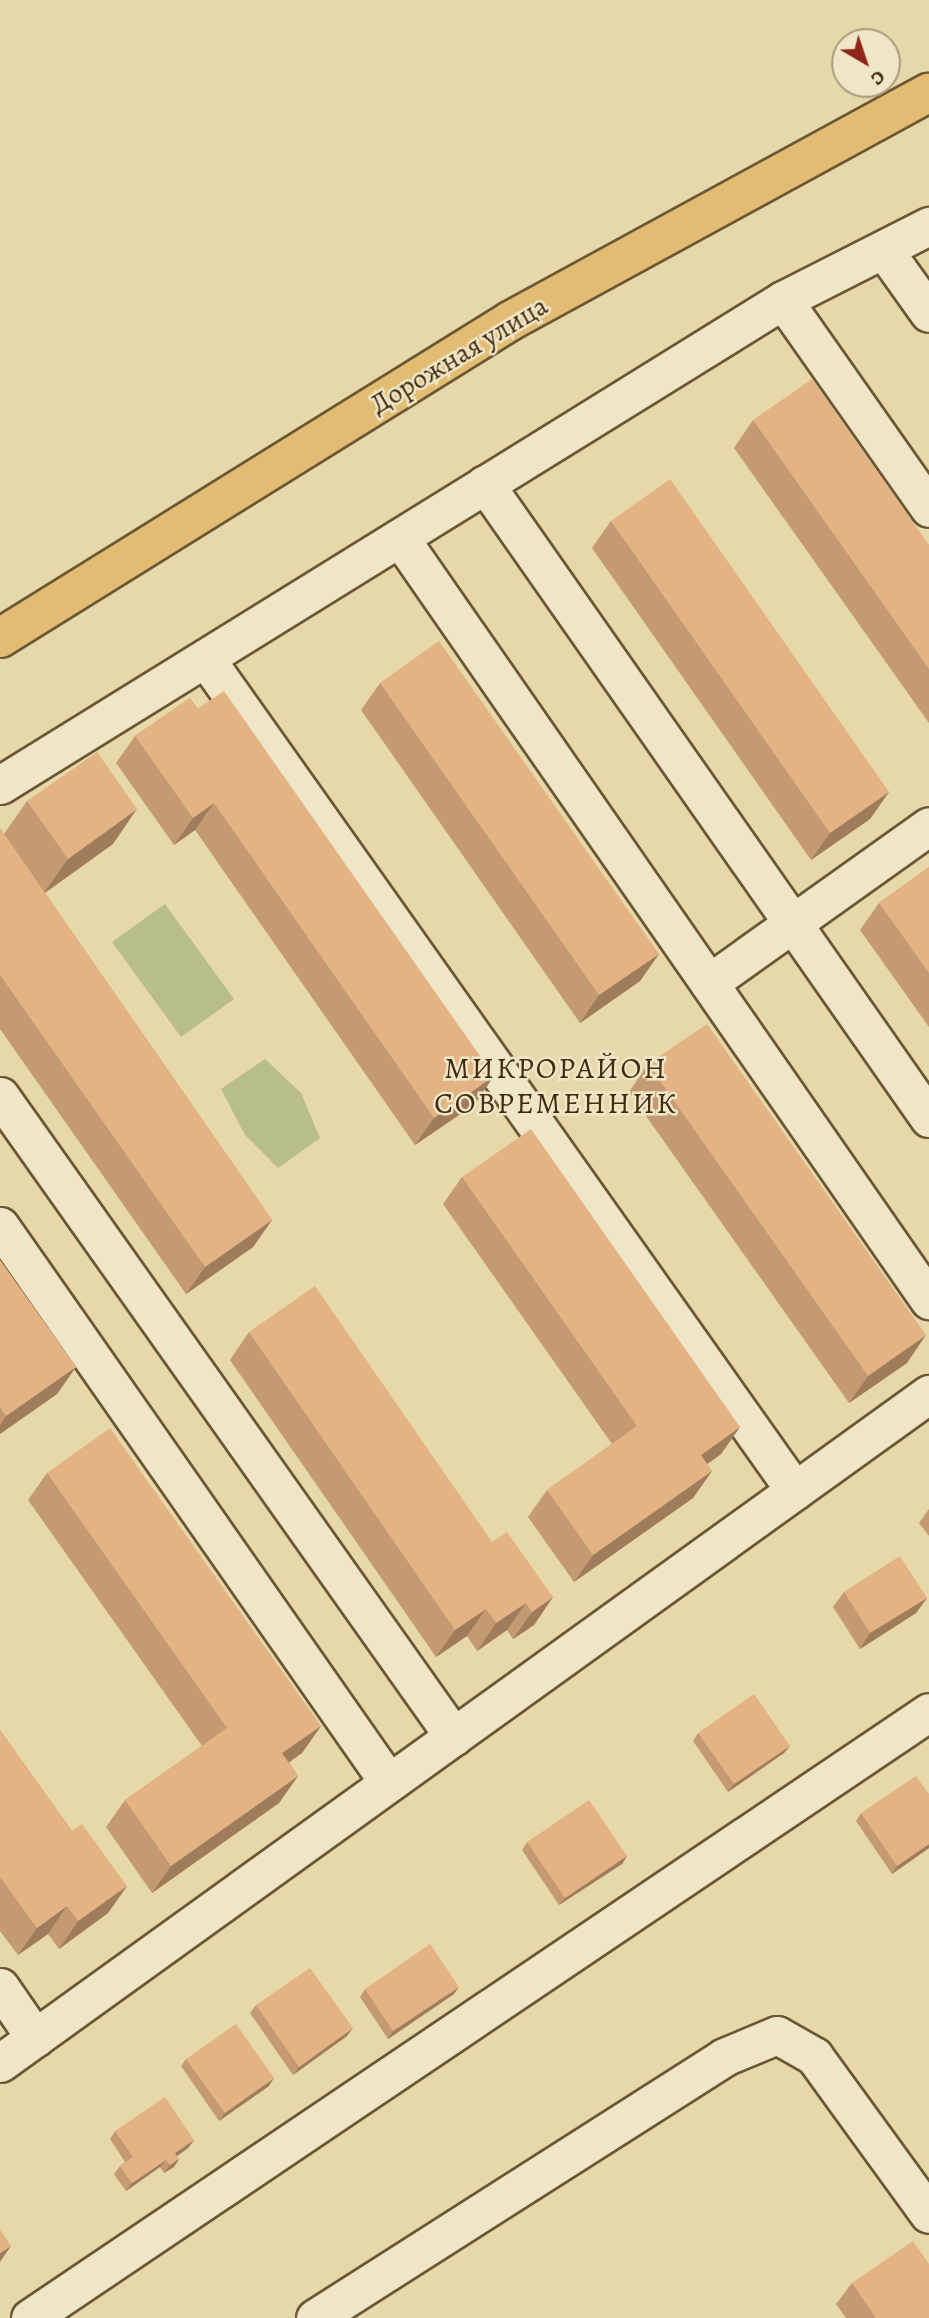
<!DOCTYPE html>
<html>
<head>
<meta charset="utf-8">
<style>
	body { margin:0 }
	#map { position:relative; width:929px; height:2318px; overflow:hidden; background:#e6d8a9; font-family:Alegreya,serif }
	div>[style] { position:absolute }
	.green>* { inset:0; background:#b7be87 }
	.roads { filter:drop-shadow(2px 0 #6b5734) drop-shadow(-2px 0 #6b5734) drop-shadow(0 2px #6b5734) drop-shadow(0 -2px #6b5734) }
	.minor>* { height:37px; margin:-18.5px; padding:0 18.5px; transform-origin:18.5px; border-radius:18.5px; background:#efe6c7 }
	.major>* { height:38px; margin:-19px; padding:0 19px; transform-origin:19px; border-radius:19px; background:#e3bc74 }
	.wall>* { inset:0; background:#c39a72 }
	.shaded-wall>* { inset:0; background:#9f7d5c }
	.building>* { inset:0; background:#e3b384 }
	span { translate:-50% -50%; white-space:nowrap; text-align:center; line-height:1.15; -webkit-text-stroke:5px #efe6c7; paint-order:stroke }
	.street-label { font-size:28px; color:#422c0d }
	.neighbourhood-label { font-size:30px; color:#422c0d; letter-spacing:2px }
	.north { position:absolute; left:831px; top:28px; width:70px; height:70px; box-sizing:border-box; background:#efe6c7; border:2px solid #aa9c7d; border-radius:50%; rotate:141deg; font-size:19px; font-weight:700; line-height:28px; text-align:center; color:#422c0d }
	.north::after { content:''; display:block; margin:auto; width:24px; height:32px; background:#8f2418; clip-path:polygon(50% 0,100% 100%,50% 72%,0 100%) }
</style>
</head>
<body>
<div id="map">
	<div class="green">
		<i style="clip-path:polygon(165px 904px,234px 999px,181px 1037px,112px 942px)"></i>
		<i style="clip-path:polygon(265px 1059px,301px 1093px,320px 1138px,278px 1168px,245px 1135px,221px 1089px)"></i>
	</div>
	<div class="roads">
		<div class="minor">
			<i style="left:884px;top:250px;width:77px;rotate:54.5deg"></i>
			<i style="left:783px;top:300px;width:254px;rotate:54.9deg"></i>
			<i style="left:485px;top:484px;width:774px;rotate:55deg"></i>
			<i style="left:400px;top:538px;width:928px;rotate:55.23deg"></i>
			<i style="left:206px;top:659px;width:1019px;rotate:54.7deg"></i>
			<i style="left:0;top:785px;width:921px;rotate:-31.77deg"></i>
			<i style="left:783px;top:300px;width:164px;rotate:-26.9deg"></i>
			<i style="left:709px;top:983px;width:270px;rotate:-35.5deg"></i>
			<i style="left:0;top:1096px;width:785px;rotate:54.69deg"></i>
			<i style="left:0;top:1226px;width:679px;rotate:55.07deg"></i>
			<i style="left:0;top:1987px;width:62px;rotate:55.5deg"></i>
			<i style="left:0;top:2063px;width:1145px;rotate:-35.76deg"></i>
			<i style="left:30px;top:2318px;width:1084px;rotate:-33.98deg"></i>
			<i style="left:315px;top:2318px;width:485px;rotate:-32.5deg"></i>
			<i style="left:724px;top:2057px;width:57px;rotate:-22.5deg"></i>
			<i style="left:777px;top:2035px;width:43px;rotate:29.6deg"></i>
			<i style="left:814px;top:2056px;width:195px;rotate:54deg"></i>
		</div>
		<div class="major">
			<i style="left:0;top:638px;width:600px;rotate:-31.86deg"></i>
			<i style="left:510px;top:321px;width:477px;rotate:-28.6deg"></i>
		</div>
	</div>
	<div class="wall">
		<i style="clip-path:polygon(753px 420px,929px 545px,929px 723px,734px 448px)"></i>
		<i style="clip-path:polygon(611px 521px,889px 792px,870px 819px,811px 860px,592px 548px)"></i>
		<i style="clip-path:polygon(380px 683px,659px 954px,640px 981px,580px 1023px,361px 710px)"></i>
		<i style="clip-path:polygon(190px 698px,475px 1104px,415px 1145px,195px 830px,174px 845px,116px 763px,135px 736px)"></i>
		<i style="clip-path:polygon(27px 801px,113px 844px,45px 893px,272px 1220px,253px 1247px,186px 1294px,0 1029px,0 828px,4px 834px)"></i>
		<i style="clip-path:polygon(929px 867px,929px 1027px,860px 930px,879px 903px)"></i>
		<i style="clip-path:polygon(648px 1064px,907px 1363px,849px 1403px,629px 1092px)"></i>
		<i style="clip-path:polygon(462px 1177px,740px 1427px,721px 1454px,707px 1464px,712px 1471px,693px 1498px,574px 1582px,528px 1517px,547px 1490px,612px 1444px,443px 1204px)"></i>
		<i style="clip-path:polygon(0 1260px,76px 1367px,57px 1394px,0 1434px)"></i>
		<i style="clip-path:polygon(249px 1332px,492px 1542px,553px 1597px,534px 1625px,513px 1639px,507px 1630px,477px 1651px,467px 1636px,436px 1657px,230px 1360px)"></i>
		<i style="clip-path:polygon(47px 1473px,321px 1726px,302px 1753px,289px 1762px,298px 1776px,279px 1803px,152px 1893px,106px 1827px,125px 1800px,202px 1746px,28px 1500px)"></i>
		<i style="clip-path:polygon(929px 1509px,929px 1536px,919px 1523px)"></i>
		<i style="clip-path:polygon(844px 1592px,927px 1598px,916px 1613px,860px 1649px,833px 1607px)"></i>
		<i style="clip-path:polygon(0 1730px,72px 1831px,127px 1886px,108px 1913px,59px 1949px,48px 1934px,18px 1955px,0 1931px)"></i>
		<i style="clip-path:polygon(698px 1733px,790px 1746px,784px 1753px,728px 1792px,693px 1741px)"></i>
		<i style="clip-path:polygon(861px 1813px,929px 1848px,892px 1874px,856px 1821px)"></i>
		<i style="clip-path:polygon(527px 1842px,627px 1856px,622px 1864px,559px 1905px,522px 1850px)"></i>
		<i style="clip-path:polygon(365px 1989px,454px 1994px,388px 2039px,360px 1997px)"></i>
		<i style="clip-path:polygon(256px 2005px,347px 2036px,293px 2075px,250px 2013px)"></i>
		<i style="clip-path:polygon(186px 2059px,269px 2086px,219px 2121px,181px 2066px)"></i>
		<i style="clip-path:polygon(115px 2131px,194px 2140px,188px 2148px,177px 2156px,179px 2159px,174px 2167px,164px 2173px,160px 2167px,126px 2191px,114px 2174px,120px 2166px,125px 2162px,110px 2139px)"></i>
		<i style="clip-path:polygon(852px 2283px,929px 2318px,846px 2318px,836px 2304px)"></i>
	</div>
	<div class="shaded-wall">
		<i style="clip-path:polygon(889px 792px,870px 819px,811px 860px,830px 833px)"></i>
		<i style="clip-path:polygon(214px 803px,195px 830px,174px 845px,193px 818px)"></i>
		<i style="clip-path:polygon(137px 809px,113px 844px,43px 894px,68px 859px)"></i>
		<i style="clip-path:polygon(659px 954px,640px 981px,580px 1023px,599px 995px)"></i>
		<i style="clip-path:polygon(494px 1076px,475px 1104px,415px 1145px,434px 1118px)"></i>
		<i style="clip-path:polygon(272px 1220px,253px 1247px,186px 1294px,205px 1267px)"></i>
		<i style="clip-path:polygon(926px 1335px,907px 1363px,849px 1403px,868px 1376px)"></i>
		<i style="clip-path:polygon(76px 1367px,57px 1394px,0 1434px,0 1425px,6px 1416px)"></i>
		<i style="clip-path:polygon(740px 1427px,721px 1454px,682px 1483px,701px 1455px)"></i>
		<i style="clip-path:polygon(712px 1471px,693px 1498px,574px 1582px,593px 1555px)"></i>
		<i style="clip-path:polygon(553px 1597px,534px 1625px,513px 1639px,532px 1612px)"></i>
		<i style="clip-path:polygon(927px 1598px,916px 1613px,860px 1649px,870px 1633px)"></i>
		<i style="clip-path:polygon(526px 1603px,507px 1630px,477px 1651px,496px 1623px)"></i>
		<i style="clip-path:polygon(486px 1609px,467px 1636px,436px 1657px,455px 1630px)"></i>
		<i style="clip-path:polygon(321px 1726px,302px 1753px,263px 1781px,282px 1753px)"></i>
		<i style="clip-path:polygon(790px 1746px,784px 1753px,728px 1792px,734px 1784px)"></i>
		<i style="clip-path:polygon(298px 1776px,279px 1803px,152px 1893px,171px 1866px)"></i>
		<i style="clip-path:polygon(929px 1844px,929px 1848px,892px 1874px,897px 1866px)"></i>
		<i style="clip-path:polygon(627px 1856px,622px 1864px,559px 1905px,565px 1898px)"></i>
		<i style="clip-path:polygon(127px 1886px,108px 1913px,59px 1949px,78px 1921px)"></i>
		<i style="clip-path:polygon(67px 1906px,48px 1934px,18px 1955px,37px 1928px)"></i>
		<i style="clip-path:polygon(459px 1987px,454px 1994px,388px 2039px,393px 2031px)"></i>
		<i style="clip-path:polygon(353px 2028px,347px 2036px,293px 2075px,299px 2067px)"></i>
		<i style="clip-path:polygon(274px 2078px,269px 2086px,219px 2121px,225px 2113px)"></i>
		<i style="clip-path:polygon(194px 2140px,188px 2148px,170px 2161px,175px 2153px)"></i>
		<i style="clip-path:polygon(179px 2159px,174px 2167px,164px 2173px,170px 2165px)"></i>
		<i style="clip-path:polygon(166px 2160px,160px 2167px,126px 2191px,132px 2183px)"></i>
		<i style="clip-path:polygon(11px 2246px,0 2262px,0 2253px)"></i>
	</div>
	<div class="building">
		<i style="clip-path:polygon(812px 379px,929px 545px,929px 669px,753px 420px)"></i>
		<i style="clip-path:polygon(670px 479px,889px 792px,830px 833px,611px 521px)"></i>
		<i style="clip-path:polygon(439px 641px,659px 954px,599px 995px,380px 683px)"></i>
		<i style="clip-path:polygon(224px 691px,494px 1076px,434px 1118px,214px 803px,193px 818px,135px 736px,190px 698px,197px 709px)"></i>
		<i style="clip-path:polygon(97px 752px,137px 809px,68px 859px,27px 801px)"></i>
		<i style="clip-path:polygon(0 828px,272px 1220px,205px 1267px,0 975px)"></i>
		<i style="clip-path:polygon(929px 867px,929px 973px,879px 903px)"></i>
		<i style="clip-path:polygon(707px 1024px,926px 1335px,868px 1376px,648px 1064px)"></i>
		<i style="clip-path:polygon(531px 1129px,740px 1427px,701px 1455px,712px 1471px,593px 1555px,547px 1490px,637px 1426px,462px 1177px)"></i>
		<i style="clip-path:polygon(0 1260px,76px 1367px,6px 1416px,0 1407px)"></i>
		<i style="clip-path:polygon(315px 1286px,492px 1542px,507px 1532px,553px 1597px,532px 1612px,526px 1603px,496px 1623px,486px 1609px,455px 1630px,249px 1332px)"></i>
		<i style="clip-path:polygon(110px 1428px,321px 1726px,282px 1753px,298px 1776px,171px 1866px,125px 1800px,227px 1728px,47px 1473px)"></i>
		<i style="clip-path:polygon(900px 1556px,927px 1598px,870px 1633px,844px 1592px)"></i>
		<i style="clip-path:polygon(754px 1694px,790px 1746px,734px 1784px,698px 1733px)"></i>
		<i style="clip-path:polygon(0 1730px,72px 1831px,82px 1824px,127px 1886px,78px 1921px,67px 1906px,37px 1928px,0 1877px)"></i>
		<i style="clip-path:polygon(916px 1776px,929px 1794px,929px 1844px,897px 1866px,861px 1813px)"></i>
		<i style="clip-path:polygon(589px 1800px,627px 1856px,565px 1898px,527px 1842px)"></i>
		<i style="clip-path:polygon(430px 1944px,459px 1987px,393px 2031px,365px 1989px)"></i>
		<i style="clip-path:polygon(310px 1968px,353px 2028px,299px 2067px,256px 2005px)"></i>
		<i style="clip-path:polygon(236px 2024px,274px 2078px,225px 2113px,186px 2059px)"></i>
		<i style="clip-path:polygon(165px 2097px,194px 2140px,175px 2153px,179px 2159px,170px 2165px,166px 2160px,132px 2183px,120px 2166px,133px 2157px,115px 2131px)"></i>
		<i style="clip-path:polygon(0 2229px,11px 2246px,0 2253px)"></i>
		<i style="clip-path:polygon(913px 2241px,929px 2264px,929px 2318px,876px 2318px,852px 2283px)"></i>
	</div>
	<div class="street-label">
		<span style="left:459px;top:355px;rotate:-31deg">Дорожная улица</span>
	</div>
	<div class="neighbourhood-label">
		<span style="left:556px;top:1085px">МИКРОРАЙОН<br>СОВРЕМЕННИК</span>
	</div>
	<div class="north">С</div>
</div>
</body>
</html>
